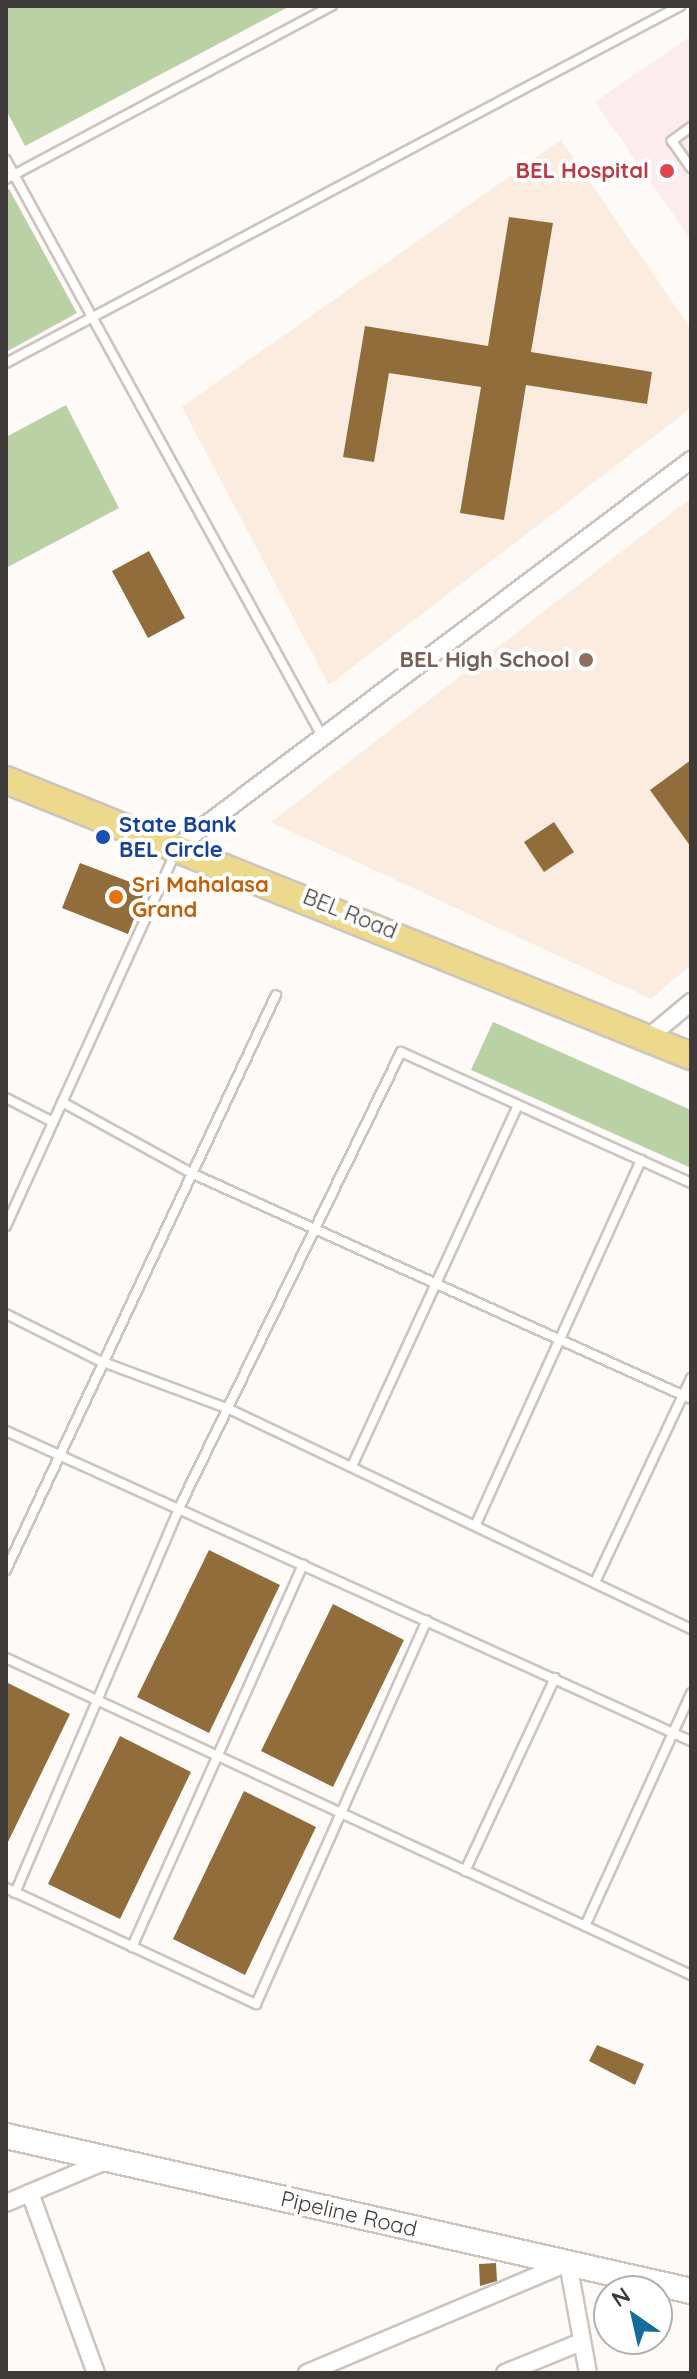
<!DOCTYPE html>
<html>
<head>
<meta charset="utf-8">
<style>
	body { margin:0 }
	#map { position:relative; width:697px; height:2379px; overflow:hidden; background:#fefaf7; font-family:Quicksand,sans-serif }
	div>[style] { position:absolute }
	.built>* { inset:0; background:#fcecdf }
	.medical>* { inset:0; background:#fdecee }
	.green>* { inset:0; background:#b9d1a4 }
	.building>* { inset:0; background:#916d3c }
	.roads { filter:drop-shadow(2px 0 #cdc4bd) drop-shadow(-2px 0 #cdc4bd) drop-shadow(0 2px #cdc4bd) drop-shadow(0 -2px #cdc4bd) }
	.lane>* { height:8px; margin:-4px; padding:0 4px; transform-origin:4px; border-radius:4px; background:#fff }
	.street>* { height:16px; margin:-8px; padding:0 8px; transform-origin:8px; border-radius:8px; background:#fff }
	.secondary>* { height:24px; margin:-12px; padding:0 12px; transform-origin:12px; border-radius:12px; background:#fff }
	.primary>* { height:26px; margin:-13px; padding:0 13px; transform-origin:13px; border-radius:13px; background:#edd98c }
	.dots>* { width:22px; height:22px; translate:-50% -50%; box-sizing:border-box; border:4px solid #fff; border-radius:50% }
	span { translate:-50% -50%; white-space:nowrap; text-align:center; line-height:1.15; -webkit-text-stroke:8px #fff; paint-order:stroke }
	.health-label { font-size:22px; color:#be3a42; font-weight:700 }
	.right { translate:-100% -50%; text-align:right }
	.education-label { font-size:22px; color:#785e54; font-weight:700 }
	.transit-label { font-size:22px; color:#164399; font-weight:700 }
	.left { translate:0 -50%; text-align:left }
	.food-label { font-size:22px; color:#c56008; font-weight:700 }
	.street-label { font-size:22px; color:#3d3a37 }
	.frame { position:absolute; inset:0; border:8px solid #3d3a37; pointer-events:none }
	.north { position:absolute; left:593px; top:2275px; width:80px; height:80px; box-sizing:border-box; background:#fff; border:2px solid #b1b0af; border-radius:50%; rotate:326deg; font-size:22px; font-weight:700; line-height:32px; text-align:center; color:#3d3a37 }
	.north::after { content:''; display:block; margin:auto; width:28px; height:36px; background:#156b9b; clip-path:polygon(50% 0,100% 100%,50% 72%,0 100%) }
</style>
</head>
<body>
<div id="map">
	<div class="built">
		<i style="clip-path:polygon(561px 140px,691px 329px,691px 408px,329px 685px,182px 407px)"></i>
		<i style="clip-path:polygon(691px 498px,691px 965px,651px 999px,271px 822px)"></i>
	</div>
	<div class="medical">
		<i style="clip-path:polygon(691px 36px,691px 240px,595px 102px)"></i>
	</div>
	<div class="green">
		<i style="clip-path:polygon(6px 6px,290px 6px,25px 146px,6px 110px)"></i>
		<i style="clip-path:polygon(9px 189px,77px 313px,6px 352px,6px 190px)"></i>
		<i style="clip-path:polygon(66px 405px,119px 508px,6px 568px,6px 437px)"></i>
		<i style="clip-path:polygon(493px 1022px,691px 1110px,691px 1168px,471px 1070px)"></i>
	</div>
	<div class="building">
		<i style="clip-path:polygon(509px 217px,553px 223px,531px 352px,652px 372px,647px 404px,526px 385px,504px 520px,460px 513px,481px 387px,389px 373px,374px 462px,343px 457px,365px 326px,488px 346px)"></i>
		<i style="clip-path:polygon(149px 551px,185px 618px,148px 638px,112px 571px)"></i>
		<i style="clip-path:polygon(691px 760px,691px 847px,650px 790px)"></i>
		<i style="clip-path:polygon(554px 822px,574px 852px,544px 872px,524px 842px)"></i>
		<i style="clip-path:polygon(80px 863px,146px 888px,128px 934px,62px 908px)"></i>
		<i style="clip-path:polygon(209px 1550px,280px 1585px,209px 1733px,137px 1697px)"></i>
		<i style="clip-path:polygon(333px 1604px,404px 1640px,333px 1787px,261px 1751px)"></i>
		<i style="clip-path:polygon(6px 1682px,70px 1714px,6px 1846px)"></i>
		<i style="clip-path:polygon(120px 1736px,191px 1772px,120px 1919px,48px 1884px)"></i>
		<i style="clip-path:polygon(244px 1791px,316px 1827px,245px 1975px,173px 1939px)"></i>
		<i style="clip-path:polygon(597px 2045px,644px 2064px,635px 2085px,589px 2061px)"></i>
		<i style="clip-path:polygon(496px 2263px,497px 2281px,480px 2286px,479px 2264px)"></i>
	</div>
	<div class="roads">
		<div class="lane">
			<i style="left:691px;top:127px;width:24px;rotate:144deg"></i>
			<i style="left:672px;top:141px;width:33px;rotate:55deg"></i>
			<i style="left:6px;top:160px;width:657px;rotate:61.25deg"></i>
			<i style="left:6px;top:179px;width:369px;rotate:-28deg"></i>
			<i style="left:6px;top:363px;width:763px;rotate:-27.91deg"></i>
			<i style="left:6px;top:1098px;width:53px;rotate:27.1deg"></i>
			<i style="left:62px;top:1102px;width:147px;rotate:28.8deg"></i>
			<i style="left:191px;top:1173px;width:549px;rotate:24.32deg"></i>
			<i style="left:6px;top:1226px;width:412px;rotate:-65.6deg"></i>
			<i style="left:6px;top:1314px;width:105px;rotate:26.6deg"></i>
			<i style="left:100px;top:1361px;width:138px;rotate:20.4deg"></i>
			<i style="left:229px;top:1409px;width:512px;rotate:25.46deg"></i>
			<i style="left:6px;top:1431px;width:752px;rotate:24.35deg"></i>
			<i style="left:352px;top:1466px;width:397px;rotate:-65.3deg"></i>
			<i style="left:476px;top:1524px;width:400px;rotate:-65.6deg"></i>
			<i style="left:6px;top:1570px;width:635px;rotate:-64.85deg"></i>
			<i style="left:596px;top:1580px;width:223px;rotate:-64.8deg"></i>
			<i style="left:6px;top:1658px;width:755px;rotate:24.83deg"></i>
			<i style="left:465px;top:1871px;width:213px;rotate:-65deg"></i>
			<i style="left:6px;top:1888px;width:276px;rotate:24.9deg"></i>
			<i style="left:256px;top:2004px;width:420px;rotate:-66deg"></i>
			<i style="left:15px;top:1893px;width:418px;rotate:-66.9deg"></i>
			<i style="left:179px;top:1508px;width:507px;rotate:-64.04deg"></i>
			<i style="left:401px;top:1052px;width:318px;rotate:24.3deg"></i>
			<i style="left:585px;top:1926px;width:256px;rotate:-65.5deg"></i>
			<i style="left:132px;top:1947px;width:419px;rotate:-65.9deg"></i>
		</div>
		<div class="street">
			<i style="left:179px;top:845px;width:641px;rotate:-36.94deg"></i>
			<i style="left:649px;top:1037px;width:55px;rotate:-39.8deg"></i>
			<i style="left:30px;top:2193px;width:192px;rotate:69.9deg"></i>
			<i style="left:6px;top:2203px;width:111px;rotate:-22.9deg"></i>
			<i style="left:307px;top:2373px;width:283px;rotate:-22.9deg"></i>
			<i style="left:568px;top:2263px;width:112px;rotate:79.7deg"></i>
			<i style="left:505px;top:2373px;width:80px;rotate:-22.1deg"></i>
		</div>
		<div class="secondary">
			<i style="left:6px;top:2136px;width:702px;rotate:12.75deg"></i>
		</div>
		<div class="primary">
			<i style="left:6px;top:780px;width:739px;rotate:21.95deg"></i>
		</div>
	</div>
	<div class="dots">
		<i style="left:667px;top:171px;background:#e0444e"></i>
		<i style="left:586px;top:660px;background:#8d6e63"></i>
		<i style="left:103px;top:837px;background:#1a4fb4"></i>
		<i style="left:116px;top:897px;background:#e8710a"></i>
	</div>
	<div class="health-label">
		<span class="right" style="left:649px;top:171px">BEL Hospital</span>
	</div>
	<div class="education-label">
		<span class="right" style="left:570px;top:660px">BEL High School</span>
	</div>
	<div class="transit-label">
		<span class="left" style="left:119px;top:837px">State Bank<br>BEL Circle</span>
	</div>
	<div class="food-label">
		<span class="left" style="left:132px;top:897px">Sri Mahalasa<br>Grand</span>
	</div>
	<div class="street-label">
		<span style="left:350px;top:914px;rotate:22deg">BEL Road</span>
		<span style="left:349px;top:2214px;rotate:13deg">Pipeline Road</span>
	</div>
	<div class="frame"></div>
	<div class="north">N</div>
</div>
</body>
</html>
